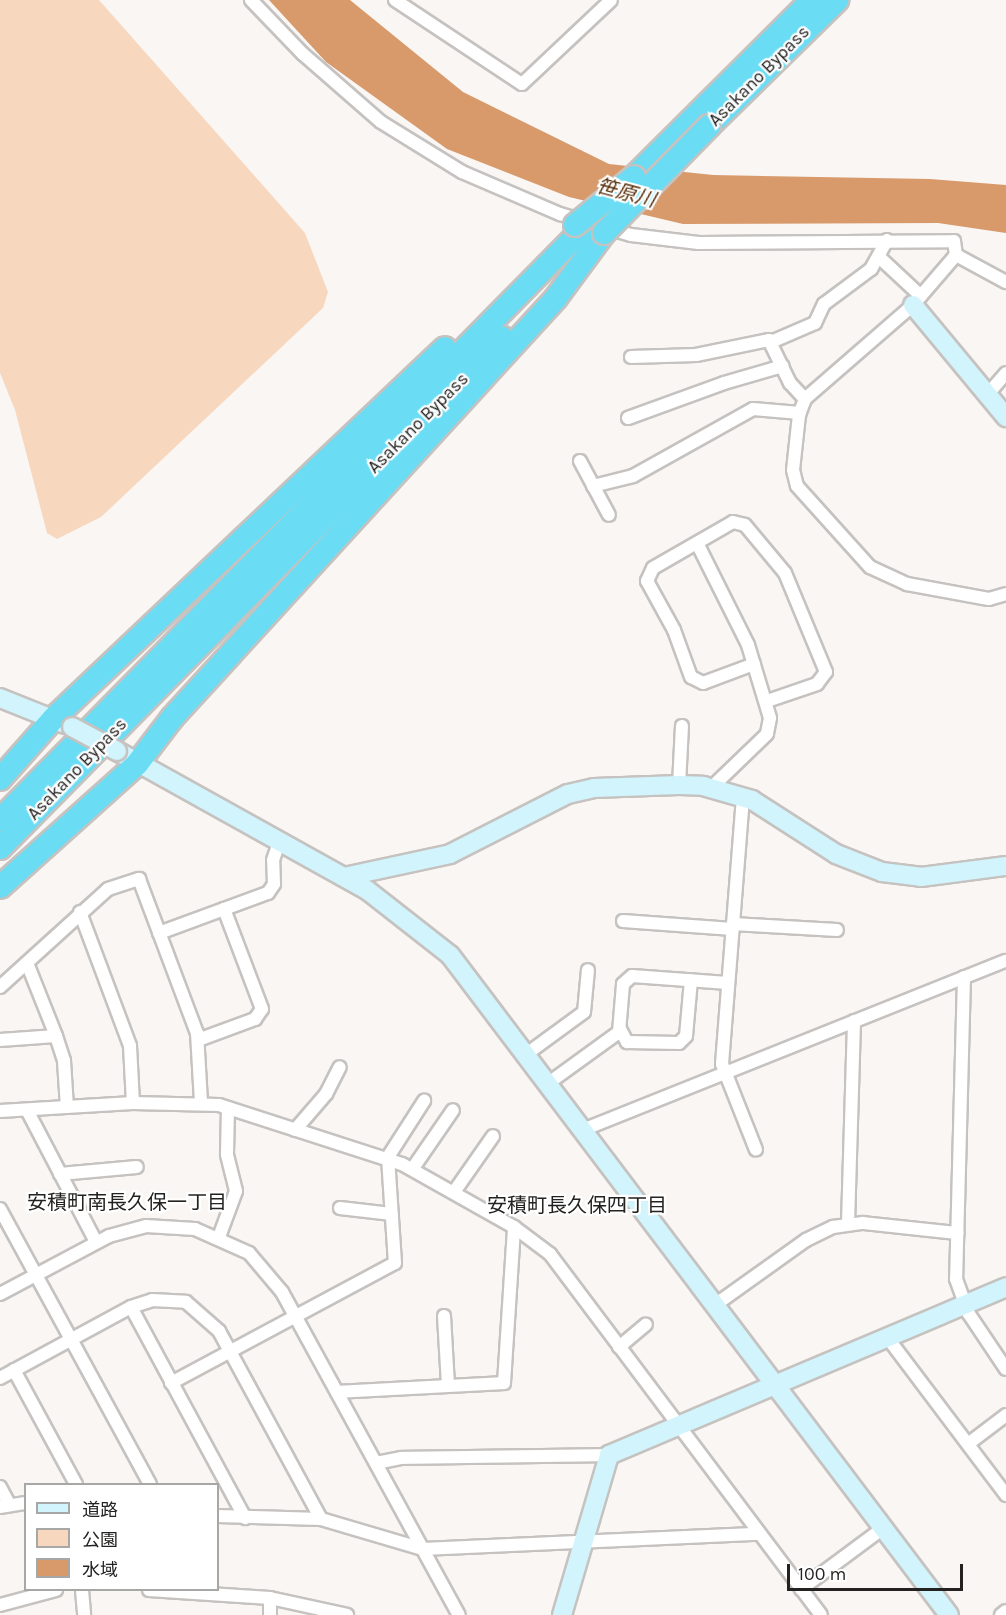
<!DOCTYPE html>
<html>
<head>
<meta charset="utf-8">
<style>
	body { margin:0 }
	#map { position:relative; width:1006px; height:1615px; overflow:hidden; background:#f9f6f4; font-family:Karla,"Noto Sans JP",sans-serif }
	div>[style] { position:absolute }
	.green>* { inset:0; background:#f8d7bf }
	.water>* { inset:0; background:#d99a6b }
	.roads { filter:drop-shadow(2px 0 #c5c2c0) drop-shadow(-2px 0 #c5c2c0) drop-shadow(0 2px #c5c2c0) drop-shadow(0 -2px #c5c2c0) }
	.street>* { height:12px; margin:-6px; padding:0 6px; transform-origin:6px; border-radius:6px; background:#fff }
	.secondary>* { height:18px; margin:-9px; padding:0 9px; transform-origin:9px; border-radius:9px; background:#d2f4fc }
	.highway>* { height:22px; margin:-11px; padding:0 11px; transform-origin:11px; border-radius:11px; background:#6adcf4 }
	.bridges { filter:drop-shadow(2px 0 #c5c2c0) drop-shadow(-2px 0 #c5c2c0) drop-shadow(0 2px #c5c2c0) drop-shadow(0 -2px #c5c2c0) }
	.secondary-bridge>* { height:18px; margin:-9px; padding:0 9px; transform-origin:9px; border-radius:9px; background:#d2f4fc }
	.highway-bridge>* { height:22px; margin:-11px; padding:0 11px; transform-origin:11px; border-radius:11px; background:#6adcf4 }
	span { translate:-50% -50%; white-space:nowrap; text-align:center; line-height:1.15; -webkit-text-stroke:4.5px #fff; paint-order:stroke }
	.street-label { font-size:18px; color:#232221 }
	.water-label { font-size:20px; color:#562d07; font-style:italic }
	.neighbourhood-label { font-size:20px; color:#232221 }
	.legend { position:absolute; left:24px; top:1483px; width:195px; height:108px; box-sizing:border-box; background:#fff; border:2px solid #a7a7a6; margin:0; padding:8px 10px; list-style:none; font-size:18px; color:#232221 }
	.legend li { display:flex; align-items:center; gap:12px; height:30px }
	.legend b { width:30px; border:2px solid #a7a7a6 }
	.scale { position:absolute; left:787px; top:1564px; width:176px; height:27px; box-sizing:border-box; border:3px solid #232221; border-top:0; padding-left:8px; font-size:18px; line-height:21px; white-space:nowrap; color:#232221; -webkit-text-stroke:4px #fff; paint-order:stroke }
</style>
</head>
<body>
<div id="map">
	<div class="green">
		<i style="clip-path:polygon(0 0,99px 0,305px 233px,328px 292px,323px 308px,101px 517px,57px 539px,47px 533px,15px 410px,0 373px)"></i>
	</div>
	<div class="water">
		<i style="clip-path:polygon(269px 0,350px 0,463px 92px,609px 164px,713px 175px,930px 179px,1006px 185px,1006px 233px,938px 223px,683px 224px,569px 197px,447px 149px,326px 62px)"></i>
	</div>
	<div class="roads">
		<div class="street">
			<i style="left:251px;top:0;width:75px;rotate:46.1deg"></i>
			<i style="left:303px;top:54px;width:103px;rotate:41.1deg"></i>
			<i style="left:381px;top:122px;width:95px;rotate:31.7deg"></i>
			<i style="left:462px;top:172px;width:107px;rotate:23.2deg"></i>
			<i style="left:560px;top:214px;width:74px;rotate:16.5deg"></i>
			<i style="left:631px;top:235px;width:68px;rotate:6.7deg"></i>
			<i style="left:699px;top:243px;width:255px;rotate:-0.4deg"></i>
			<i style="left:954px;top:241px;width:14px;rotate:82deg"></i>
			<i style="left:956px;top:255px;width:66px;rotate:130.7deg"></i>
			<i style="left:913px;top:305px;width:143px;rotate:139deg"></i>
			<i style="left:805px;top:399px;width:17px;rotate:111deg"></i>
			<i style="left:799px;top:415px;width:55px;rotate:96.2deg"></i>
			<i style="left:793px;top:470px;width:16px;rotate:76deg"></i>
			<i style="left:797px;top:486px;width:109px;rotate:48deg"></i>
			<i style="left:870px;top:567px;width:41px;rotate:24.7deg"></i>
			<i style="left:907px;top:584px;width:83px;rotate:10.4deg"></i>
			<i style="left:989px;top:599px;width:18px;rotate:-16deg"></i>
			<i style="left:395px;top:0;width:152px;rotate:33.5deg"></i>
			<i style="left:522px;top:84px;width:122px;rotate:-43.3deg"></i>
			<i style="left:956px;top:255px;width:57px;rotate:28.4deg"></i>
			<i style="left:879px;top:257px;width:57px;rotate:42.9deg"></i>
			<i style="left:771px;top:342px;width:48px;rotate:-23.4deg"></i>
			<i style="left:815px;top:323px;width:21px;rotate:-65deg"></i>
			<i style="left:824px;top:304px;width:59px;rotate:-36.7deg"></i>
			<i style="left:871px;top:269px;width:33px;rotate:-61deg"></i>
			<i style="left:631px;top:357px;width:65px;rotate:-1.8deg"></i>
			<i style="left:696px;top:355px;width:75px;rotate:-11.6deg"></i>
			<i style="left:769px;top:340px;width:48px;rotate:64deg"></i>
			<i style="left:790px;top:383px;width:22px;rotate:47deg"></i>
			<i style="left:987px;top:395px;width:29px;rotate:-49deg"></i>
			<i style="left:628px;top:418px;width:102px;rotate:-20deg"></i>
			<i style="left:724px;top:383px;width:61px;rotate:-16.1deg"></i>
			<i style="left:580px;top:461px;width:61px;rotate:61.8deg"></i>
			<i style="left:593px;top:486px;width:41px;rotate:-14deg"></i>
			<i style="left:633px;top:476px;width:137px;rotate:-29.2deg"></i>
			<i style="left:753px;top:409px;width:47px;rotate:4.9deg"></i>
			<i style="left:697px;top:543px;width:114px;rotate:63.4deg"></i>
			<i style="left:748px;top:645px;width:76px;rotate:73.2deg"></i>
			<i style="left:770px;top:718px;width:16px;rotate:101deg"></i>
			<i style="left:767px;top:734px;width:78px;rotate:136deg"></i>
			<i style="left:754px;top:664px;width:54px;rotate:159.6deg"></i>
			<i style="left:703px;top:683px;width:13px;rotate:-153deg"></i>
			<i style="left:691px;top:677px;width:50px;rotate:-109.9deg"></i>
			<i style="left:674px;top:630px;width:56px;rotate:-118.9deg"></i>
			<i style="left:647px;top:581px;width:14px;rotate:-65deg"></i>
			<i style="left:653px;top:568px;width:92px;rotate:-29.9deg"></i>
			<i style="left:733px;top:522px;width:12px;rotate:14deg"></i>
			<i style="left:745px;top:525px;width:62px;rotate:50.2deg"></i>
			<i style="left:785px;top:573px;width:107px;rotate:67.5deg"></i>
			<i style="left:826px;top:672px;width:15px;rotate:127deg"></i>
			<i style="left:817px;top:684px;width:53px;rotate:161.2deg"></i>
			<i style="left:679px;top:785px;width:59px;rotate:-87.1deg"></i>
			<i style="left:743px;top:797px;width:268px;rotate:94.5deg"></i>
			<i style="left:722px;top:1064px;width:92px;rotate:68.4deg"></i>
			<i style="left:80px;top:912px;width:143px;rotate:69.5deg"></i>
			<i style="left:130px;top:1046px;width:57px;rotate:87deg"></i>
			<i style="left:623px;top:921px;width:110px;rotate:4.2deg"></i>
			<i style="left:733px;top:924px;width:104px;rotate:3.3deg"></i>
			<i style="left:159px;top:933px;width:116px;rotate:-20.2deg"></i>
			<i style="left:268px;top:893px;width:11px;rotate:-56deg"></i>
			<i style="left:274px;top:884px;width:24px;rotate:-92deg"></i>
			<i style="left:273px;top:860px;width:21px;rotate:-71deg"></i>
			<i style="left:27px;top:963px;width:79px;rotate:68.3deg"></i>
			<i style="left:964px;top:977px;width:302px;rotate:91.5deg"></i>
			<i style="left:956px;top:1279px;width:37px;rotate:70deg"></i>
			<i style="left:969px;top:1314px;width:66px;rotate:56.1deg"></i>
			<i style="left:0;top:987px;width:146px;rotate:-42.2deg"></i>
			<i style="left:108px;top:889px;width:33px;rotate:-18deg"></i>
			<i style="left:139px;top:879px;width:165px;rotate:69.4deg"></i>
			<i style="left:197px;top:1033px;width:70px;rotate:86.7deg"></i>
			<i style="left:620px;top:1029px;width:15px;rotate:62deg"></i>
			<i style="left:627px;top:1042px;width:52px;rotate:1.1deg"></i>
			<i style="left:679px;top:1043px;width:10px;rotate:-45deg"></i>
			<i style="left:686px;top:1036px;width:56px;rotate:-84.9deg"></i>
			<i style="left:0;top:1040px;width:56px;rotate:-4.1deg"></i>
			<i style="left:56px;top:1036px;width:26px;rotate:72deg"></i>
			<i style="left:64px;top:1061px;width:46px;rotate:86.3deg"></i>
			<i style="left:198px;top:1040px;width:61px;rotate:-20.2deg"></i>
			<i style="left:255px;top:1019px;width:12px;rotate:-55deg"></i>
			<i style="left:262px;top:1009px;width:107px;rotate:-110.8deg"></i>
			<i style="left:528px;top:1053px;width:69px;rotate:-36.2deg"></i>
			<i style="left:584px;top:1012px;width:42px;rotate:-84.6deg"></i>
			<i style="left:550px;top:1082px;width:85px;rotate:-35.9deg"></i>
			<i style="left:619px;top:1032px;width:48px;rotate:-85.2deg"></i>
			<i style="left:623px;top:984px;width:12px;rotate:-42deg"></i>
			<i style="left:632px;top:976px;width:96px;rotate:4.2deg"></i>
			<i style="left:27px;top:1110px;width:149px;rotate:62.4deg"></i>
			<i style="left:0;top:1111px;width:133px;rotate:-3.4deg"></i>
			<i style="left:133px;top:1103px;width:86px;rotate:1.3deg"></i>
			<i style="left:219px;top:1105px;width:192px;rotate:17.9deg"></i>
			<i style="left:402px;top:1164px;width:129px;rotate:29.4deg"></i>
			<i style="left:514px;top:1227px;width:45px;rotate:36.9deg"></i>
			<i style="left:550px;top:1254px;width:451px;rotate:53.1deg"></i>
			<i style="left:585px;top:1129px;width:453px;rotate:-21.8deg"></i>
			<i style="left:295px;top:1130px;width:48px;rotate:-49.3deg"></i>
			<i style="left:326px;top:1094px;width:30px;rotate:-63deg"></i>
			<i style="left:413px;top:1168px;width:70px;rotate:-55.4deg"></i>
			<i style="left:60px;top:1174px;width:77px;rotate:-5.2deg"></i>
			<i style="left:454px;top:1192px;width:68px;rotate:-55.1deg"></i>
			<i style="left:340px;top:1208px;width:52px;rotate:6.6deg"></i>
			<i style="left:0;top:1209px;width:313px;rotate:61.4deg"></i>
			<i style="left:848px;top:1224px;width:203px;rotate:-88.3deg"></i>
			<i style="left:219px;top:1237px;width:49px;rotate:-69.7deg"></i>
			<i style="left:236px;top:1191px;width:38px;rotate:-104deg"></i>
			<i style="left:227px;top:1154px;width:46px;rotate:-88.8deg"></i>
			<i style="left:0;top:1294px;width:123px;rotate:-28deg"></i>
			<i style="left:109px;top:1236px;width:38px;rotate:-15deg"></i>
			<i style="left:146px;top:1226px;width:49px;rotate:3.5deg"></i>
			<i style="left:195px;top:1229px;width:59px;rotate:24deg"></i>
			<i style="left:249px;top:1253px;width:51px;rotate:49.8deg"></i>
			<i style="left:282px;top:1292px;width:368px;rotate:61.3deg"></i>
			<i style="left:715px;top:1305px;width:112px;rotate:-35.5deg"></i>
			<i style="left:806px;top:1240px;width:30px;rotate:-26deg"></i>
			<i style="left:833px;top:1227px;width:30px;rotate:-8deg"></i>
			<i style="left:863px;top:1223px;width:95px;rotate:6.1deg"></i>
			<i style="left:131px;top:1307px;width:240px;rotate:61.6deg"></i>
			<i style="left:444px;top:1316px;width:69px;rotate:86.7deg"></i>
			<i style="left:887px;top:1337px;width:198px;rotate:53deg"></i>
			<i style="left:619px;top:1347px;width:35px;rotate:-40deg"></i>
			<i style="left:14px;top:1370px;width:130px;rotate:61.5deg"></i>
			<i style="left:0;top:1378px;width:149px;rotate:-28.5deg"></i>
			<i style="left:131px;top:1307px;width:22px;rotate:-18deg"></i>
			<i style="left:152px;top:1300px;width:34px;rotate:3deg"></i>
			<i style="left:186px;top:1302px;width:44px;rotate:41.3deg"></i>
			<i style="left:219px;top:1331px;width:214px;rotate:61.5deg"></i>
			<i style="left:171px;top:1383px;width:254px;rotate:-28.2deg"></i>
			<i style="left:395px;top:1263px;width:106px;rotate:-93.8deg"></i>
			<i style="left:388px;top:1157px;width:67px;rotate:-57.3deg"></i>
			<i style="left:337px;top:1392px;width:167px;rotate:-3.1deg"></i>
			<i style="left:504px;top:1383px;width:156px;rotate:-86.3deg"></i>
			<i style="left:968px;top:1444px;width:48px;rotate:-37.3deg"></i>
			<i style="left:376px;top:1463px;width:25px;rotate:-11deg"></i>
			<i style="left:401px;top:1458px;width:208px;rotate:-0.8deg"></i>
			<i style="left:0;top:1487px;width:17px;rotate:62deg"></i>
			<i style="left:0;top:1507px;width:26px;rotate:-9deg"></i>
			<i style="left:218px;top:1516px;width:103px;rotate:1.7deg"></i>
			<i style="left:321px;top:1519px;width:106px;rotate:16.4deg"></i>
			<i style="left:423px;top:1549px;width:335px;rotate:-2.6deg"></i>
			<i style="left:801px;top:1589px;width:102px;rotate:-36.6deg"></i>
			<i style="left:82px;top:1590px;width:25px;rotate:85deg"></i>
			<i style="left:149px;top:1590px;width:121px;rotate:3.8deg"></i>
			<i style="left:270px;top:1598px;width:79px;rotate:12.4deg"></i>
			<i style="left:270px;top:1598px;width:17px;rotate:90deg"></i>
			<i style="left:0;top:1605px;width:58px;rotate:-15deg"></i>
			<i style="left:1001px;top:1615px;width:6px;rotate:-39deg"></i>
		</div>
		<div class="secondary">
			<i style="left:913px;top:305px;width:146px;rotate:50.3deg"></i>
			<i style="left:0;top:698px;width:70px;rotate:21.8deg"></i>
			<i style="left:117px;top:751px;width:286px;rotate:29.1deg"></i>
			<i style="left:367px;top:890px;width:105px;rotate:38.1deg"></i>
			<i style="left:450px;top:955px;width:827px;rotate:52.91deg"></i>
			<i style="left:344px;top:877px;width:108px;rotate:-12.2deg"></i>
			<i style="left:450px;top:854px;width:132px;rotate:-27deg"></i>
			<i style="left:568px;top:794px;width:27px;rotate:-13deg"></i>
			<i style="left:594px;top:788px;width:85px;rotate:-2deg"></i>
			<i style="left:679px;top:785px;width:24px;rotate:2deg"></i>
			<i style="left:703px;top:786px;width:51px;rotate:15.9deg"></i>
			<i style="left:752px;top:800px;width:100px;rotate:32.7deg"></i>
			<i style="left:836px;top:854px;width:49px;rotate:21.4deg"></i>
			<i style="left:882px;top:872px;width:39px;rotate:7deg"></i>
			<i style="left:921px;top:877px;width:86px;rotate:-7.4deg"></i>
			<i style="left:562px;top:1615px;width:167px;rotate:-73.6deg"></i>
			<i style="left:609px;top:1455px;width:431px;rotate:-22.9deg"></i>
		</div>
		<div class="highway">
			<i style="left:709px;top:126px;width:180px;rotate:-44.5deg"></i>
			<i style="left:634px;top:177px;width:251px;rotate:-44.8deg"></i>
			<i style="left:0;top:779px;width:81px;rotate:-48.5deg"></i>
			<i style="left:54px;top:718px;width:538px;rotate:-43.42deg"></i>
			<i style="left:0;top:820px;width:830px;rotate:-45.39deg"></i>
			<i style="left:0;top:848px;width:716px;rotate:-45.45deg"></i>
			<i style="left:0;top:887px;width:184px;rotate:-41.9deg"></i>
			<i style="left:137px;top:764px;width:58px;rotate:-52.7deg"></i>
			<i style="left:172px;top:718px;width:569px;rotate:-47.56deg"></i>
			<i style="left:556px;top:298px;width:81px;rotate:-53.6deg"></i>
		</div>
	</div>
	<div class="bridges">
		<div class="secondary-bridge">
			<i style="left:72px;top:727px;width:51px;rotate:28.1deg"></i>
		</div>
		<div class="highway-bridge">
			<i style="left:575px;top:225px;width:76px;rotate:-39.1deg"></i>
			<i style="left:604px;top:233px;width:150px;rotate:-45.5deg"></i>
		</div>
	</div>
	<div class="street-label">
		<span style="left:759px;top:76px;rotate:-45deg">Asakano Bypass</span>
		<span style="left:418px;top:423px;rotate:-45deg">Asakano Bypass</span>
		<span style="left:77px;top:769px;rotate:-46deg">Asakano Bypass</span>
	</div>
	<div class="water-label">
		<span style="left:626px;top:193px;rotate:15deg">笹原川</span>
	</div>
	<div class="neighbourhood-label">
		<span style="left:127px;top:1202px">安積町南長久保一丁目</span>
		<span style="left:577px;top:1205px">安積町長久保四丁目</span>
	</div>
	<ul class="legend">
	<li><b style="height:8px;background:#d2f4fc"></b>道路</li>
	<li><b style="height:16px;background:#f8d7bf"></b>公園</li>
	<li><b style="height:16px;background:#d99a6b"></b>水域</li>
	</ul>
	<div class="scale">100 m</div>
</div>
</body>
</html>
